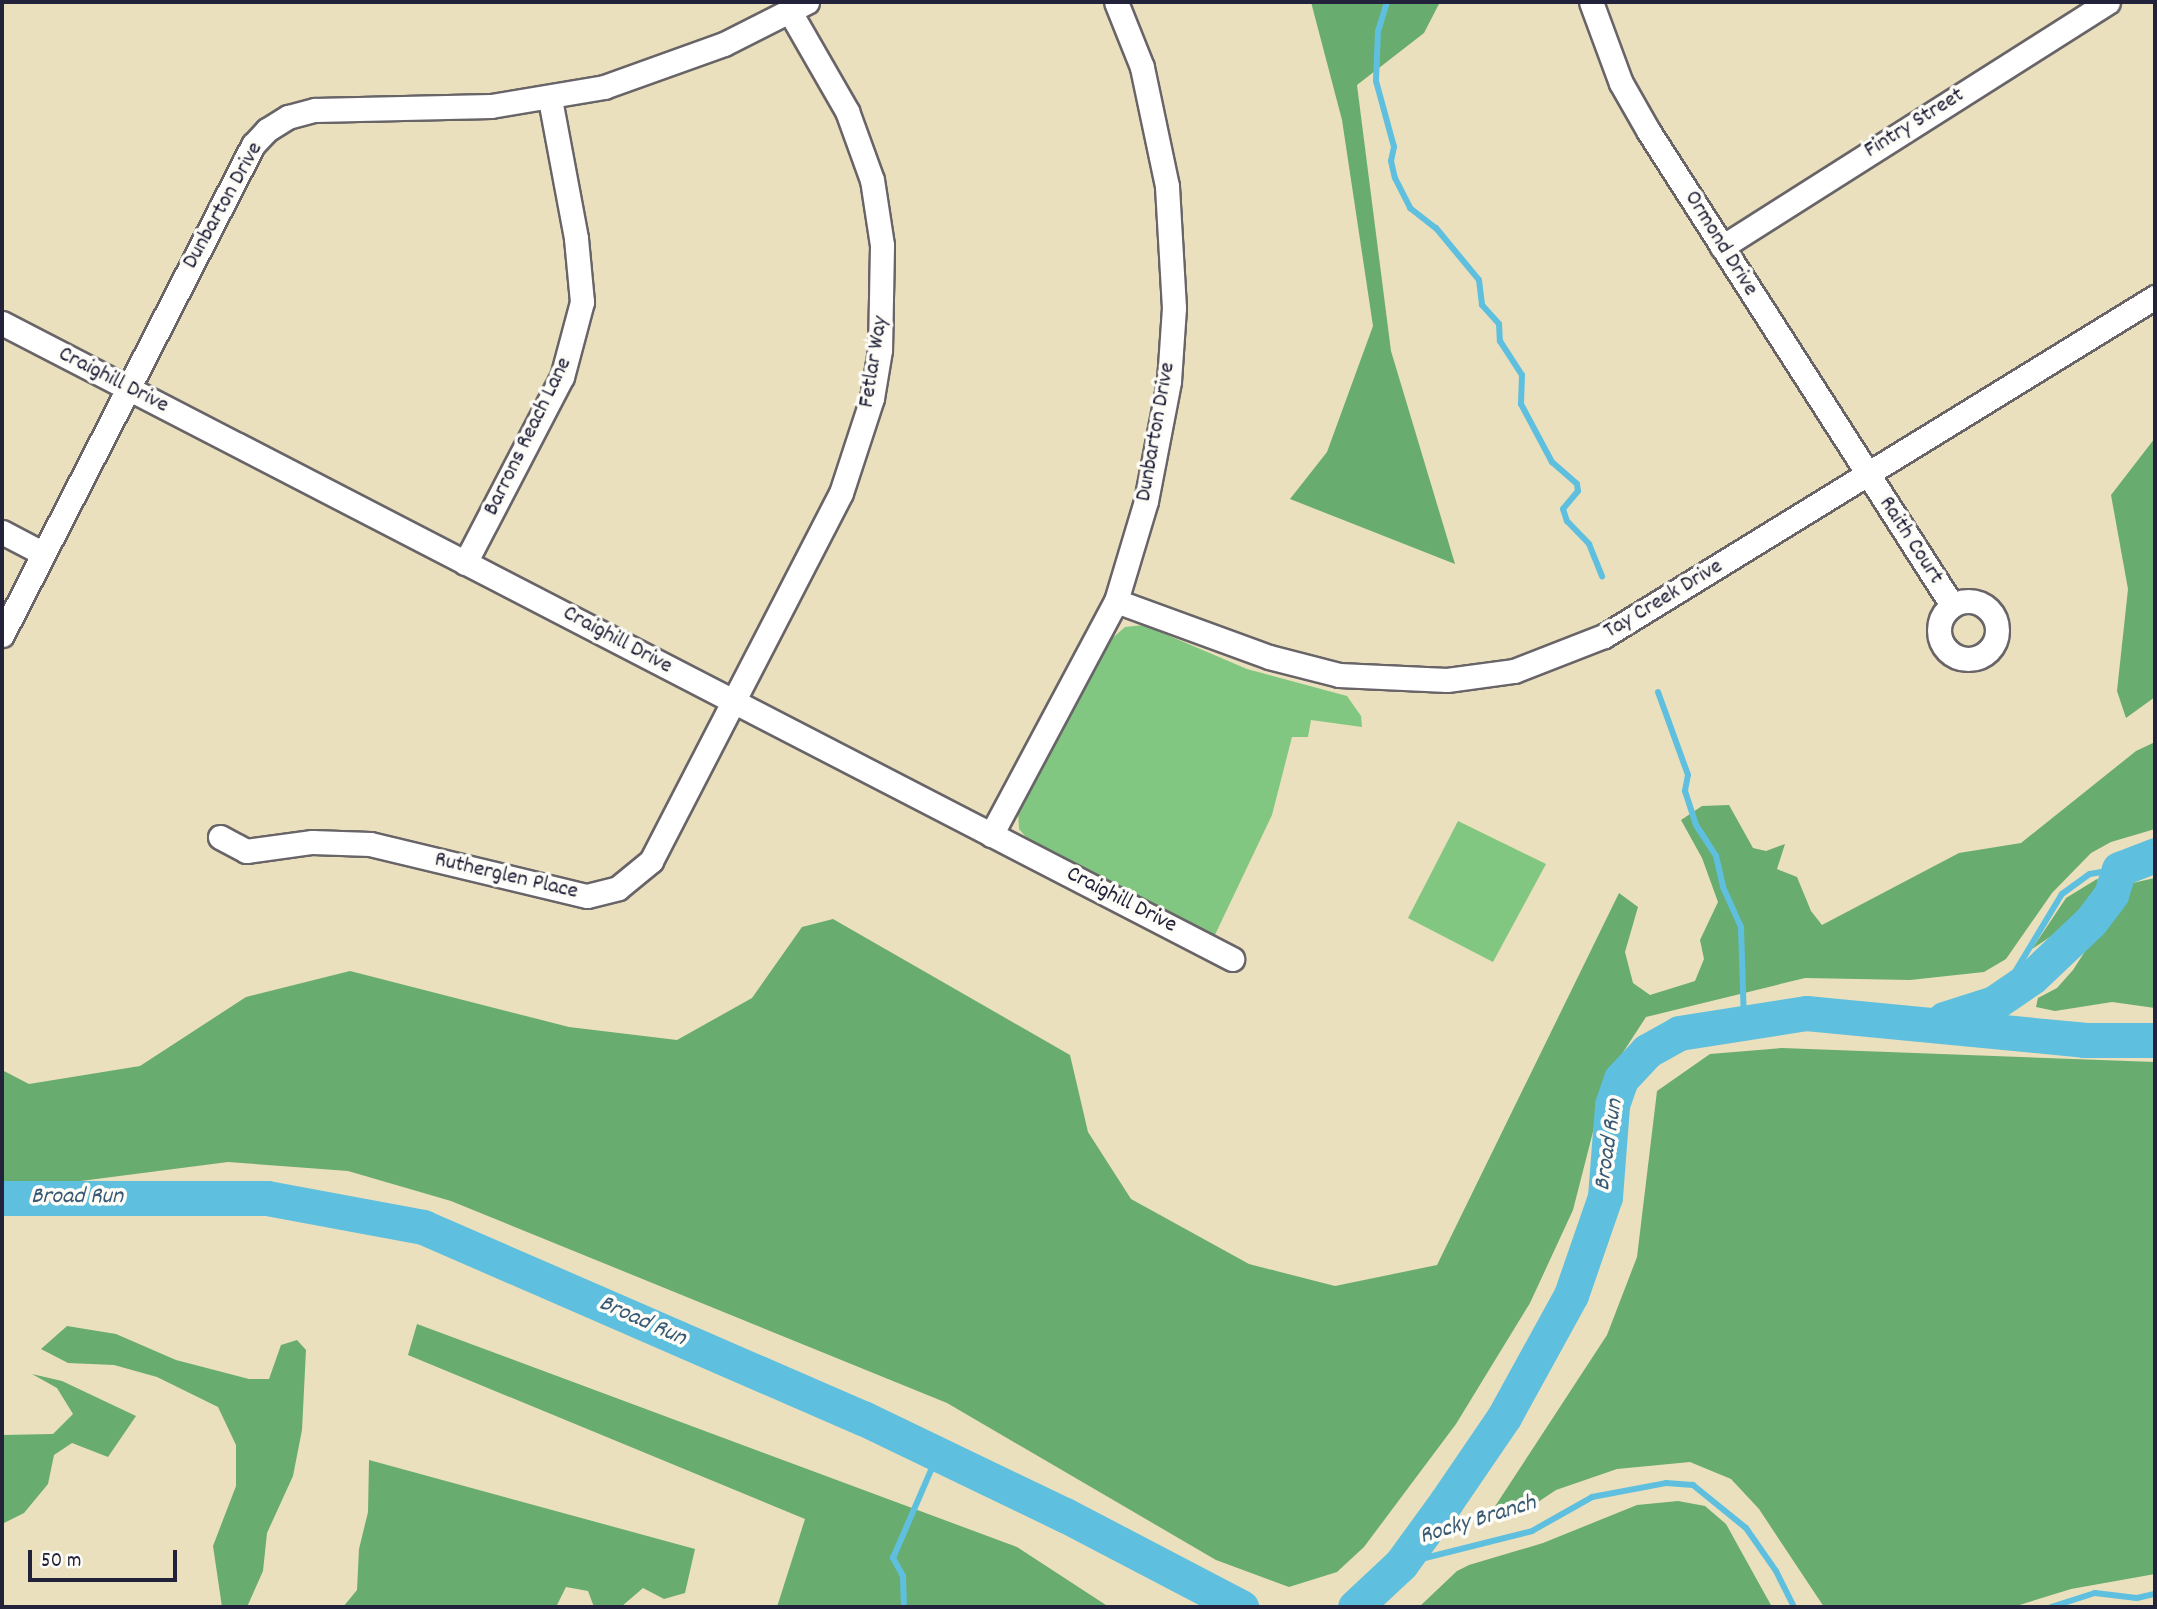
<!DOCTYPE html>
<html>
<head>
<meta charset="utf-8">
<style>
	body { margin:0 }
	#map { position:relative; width:2157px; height:1609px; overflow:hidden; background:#eae0bd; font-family:Dekko,sans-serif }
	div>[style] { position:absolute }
	.green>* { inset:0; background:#82c781 }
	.forest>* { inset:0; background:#69ac6f }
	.stream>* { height:6px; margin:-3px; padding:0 3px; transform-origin:3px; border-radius:3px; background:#5fbfde }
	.river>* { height:35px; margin:-17.5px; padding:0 17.5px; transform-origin:17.5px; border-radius:17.5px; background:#5fbfde }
	.roads { filter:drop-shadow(2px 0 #686468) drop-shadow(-2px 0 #686468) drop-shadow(0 2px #686468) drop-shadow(0 -2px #686468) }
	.minor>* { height:23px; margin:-11.5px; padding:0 11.5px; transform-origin:11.5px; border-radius:11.5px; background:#fff }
	.minor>.ring { margin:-11.5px; padding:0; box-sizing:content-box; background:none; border:23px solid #fff; border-radius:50% }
	span { translate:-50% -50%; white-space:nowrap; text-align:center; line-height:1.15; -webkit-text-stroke:7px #fdfcf7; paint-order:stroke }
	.street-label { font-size:23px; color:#22223b }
	.water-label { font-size:24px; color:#375974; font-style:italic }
	.frame { position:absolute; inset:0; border:4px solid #22223b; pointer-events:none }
	.scale { position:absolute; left:28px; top:1550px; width:149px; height:32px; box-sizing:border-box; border:4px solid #22223b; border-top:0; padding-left:9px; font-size:21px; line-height:24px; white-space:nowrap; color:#22223b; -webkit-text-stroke:5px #fdfcf7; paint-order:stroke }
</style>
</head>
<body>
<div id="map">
	<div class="green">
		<i style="clip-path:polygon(1144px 625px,1247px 669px,1347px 696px,1361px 716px,1362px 727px,1311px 720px,1308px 737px,1292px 737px,1272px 815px,1213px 939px,1031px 843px,1019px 829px,1018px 811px,1108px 642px,1125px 627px)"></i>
		<i style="clip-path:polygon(1458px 821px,1546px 864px,1493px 962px,1408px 918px)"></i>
	</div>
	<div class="forest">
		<i style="clip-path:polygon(1311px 2px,1440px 2px,1424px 33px,1357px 85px,1391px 351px,1455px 564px,1290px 499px,1327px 452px,1373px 326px,1342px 120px)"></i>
		<i style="clip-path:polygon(2155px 438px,2155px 697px,2126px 718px,2117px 691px,2128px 589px,2111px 495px)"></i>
		<i style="clip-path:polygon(2155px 742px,2155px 829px,2111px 842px,2091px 853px,2052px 893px,2006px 959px,1984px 972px,1910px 980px,1805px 978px,1646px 1017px,1607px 1077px,1573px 1210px,1530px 1303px,1456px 1424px,1364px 1547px,1337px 1572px,1289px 1587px,1216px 1560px,947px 1403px,451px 1201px,348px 1171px,228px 1162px,73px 1182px,2px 1181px,2px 1070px,29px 1084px,140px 1066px,246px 997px,350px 971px,569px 1027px,677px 1040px,752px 998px,802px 927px,833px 919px,1070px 1055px,1088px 1132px,1131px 1199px,1249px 1264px,1335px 1286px,1437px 1265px,1619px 893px,1638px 907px,1625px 952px,1633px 983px,1650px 995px,1695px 981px,1704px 959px,1700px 940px,1718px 902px,1702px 858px,1681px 820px,1702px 806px,1729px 805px,1753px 848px,1766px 851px,1785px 844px,1777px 869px,1797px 877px,1811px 911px,1822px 925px,1959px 853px,2021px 843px,2136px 751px)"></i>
		<i style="clip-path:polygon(2155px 878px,2155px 1008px,2112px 1002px,2055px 1011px,2036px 1007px,2038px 998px,2057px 988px,2073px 970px,2128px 884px)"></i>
		<i style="clip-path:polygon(2097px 879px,2101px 882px,2098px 894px,2080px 917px,2032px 949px,2066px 898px)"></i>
		<i style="clip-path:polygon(1782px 1048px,2155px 1062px,2155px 1574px,2071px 1589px,2013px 1607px,1824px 1607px,1759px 1509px,1731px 1479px,1690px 1462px,1617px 1469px,1556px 1490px,1526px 1510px,1488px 1517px,1607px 1335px,1637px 1257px,1657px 1091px,1710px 1054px)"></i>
		<i style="clip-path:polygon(417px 1324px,1017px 1547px,1109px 1607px,777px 1607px,805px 1519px,408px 1355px)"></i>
		<i style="clip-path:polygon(67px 1326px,116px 1334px,176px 1360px,249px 1379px,269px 1379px,281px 1345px,297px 1340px,306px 1350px,302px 1430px,293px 1476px,267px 1533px,263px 1571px,247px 1607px,222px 1607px,213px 1546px,236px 1486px,236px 1445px,218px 1407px,157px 1377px,114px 1365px,68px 1363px,41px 1349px)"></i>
		<i style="clip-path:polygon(32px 1374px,62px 1381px,136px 1416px,108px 1457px,72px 1443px,54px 1455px,48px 1484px,24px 1513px,2px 1524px,2px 1435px,53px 1434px,73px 1414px,57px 1388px)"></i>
		<i style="clip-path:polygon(369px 1460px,695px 1549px,685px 1593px,664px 1599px,643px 1588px,621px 1607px,594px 1607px,588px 1591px,566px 1587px,556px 1607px,343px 1607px,357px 1590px,359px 1549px,368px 1512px)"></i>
		<i style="clip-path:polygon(1678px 1501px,1705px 1506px,1726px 1524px,1772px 1607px,1419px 1607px,1457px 1571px,1469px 1565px,1543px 1543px,1637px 1505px)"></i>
	</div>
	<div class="stream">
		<i style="left:1387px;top:2px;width:30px;rotate:107deg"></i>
		<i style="left:1378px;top:31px;width:50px;rotate:92.3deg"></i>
		<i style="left:1376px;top:81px;width:68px;rotate:74.7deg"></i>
		<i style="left:1394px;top:147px;width:14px;rotate:102deg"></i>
		<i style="left:1391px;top:161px;width:17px;rotate:77deg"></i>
		<i style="left:1395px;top:178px;width:34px;rotate:63deg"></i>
		<i style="left:1410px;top:208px;width:33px;rotate:38deg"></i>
		<i style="left:1436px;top:228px;width:67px;rotate:50.4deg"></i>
		<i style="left:1479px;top:280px;width:25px;rotate:83deg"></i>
		<i style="left:1482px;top:305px;width:25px;rotate:48deg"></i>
		<i style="left:1499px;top:324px;width:17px;rotate:87deg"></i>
		<i style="left:1500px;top:341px;width:40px;rotate:57.1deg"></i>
		<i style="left:1522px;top:375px;width:29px;rotate:92deg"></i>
		<i style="left:1521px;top:404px;width:66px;rotate:61.9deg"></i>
		<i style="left:1552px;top:462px;width:33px;rotate:41deg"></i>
		<i style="left:1577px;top:484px;width:7px;rotate:82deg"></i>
		<i style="left:1578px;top:491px;width:23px;rotate:130deg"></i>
		<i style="left:1563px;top:509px;width:13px;rotate:72deg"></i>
		<i style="left:1567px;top:521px;width:32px;rotate:46deg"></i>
		<i style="left:1589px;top:544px;width:35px;rotate:68deg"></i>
		<i style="left:1658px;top:692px;width:88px;rotate:70.1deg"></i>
		<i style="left:1688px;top:775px;width:16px;rotate:101deg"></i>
		<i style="left:1685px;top:791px;width:36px;rotate:72deg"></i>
		<i style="left:1696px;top:825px;width:37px;rotate:57deg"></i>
		<i style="left:1716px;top:856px;width:32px;rotate:77deg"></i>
		<i style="left:1723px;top:887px;width:44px;rotate:65.8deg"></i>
		<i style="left:1741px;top:927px;width:94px;rotate:88.2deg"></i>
		<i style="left:1998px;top:1000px;width:124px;rotate:-58.9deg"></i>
		<i style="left:2062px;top:894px;width:34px;rotate:-36deg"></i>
		<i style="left:2090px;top:874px;width:29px;rotate:-10deg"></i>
		<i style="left:1401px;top:1564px;width:135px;rotate:-14.1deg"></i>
		<i style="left:1532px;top:1531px;width:69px;rotate:-29.5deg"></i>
		<i style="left:1592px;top:1497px;width:75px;rotate:-10.7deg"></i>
		<i style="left:1666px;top:1483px;width:27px;rotate:4deg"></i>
		<i style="left:1693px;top:1485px;width:68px;rotate:39.1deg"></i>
		<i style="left:1746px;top:1528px;width:52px;rotate:55.1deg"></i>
		<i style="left:1776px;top:1571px;width:40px;rotate:63.4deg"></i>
		<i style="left:904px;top:1607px;width:31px;rotate:-92deg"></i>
		<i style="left:903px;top:1576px;width:21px;rotate:-119deg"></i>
		<i style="left:893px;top:1558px;width:113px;rotate:-66.6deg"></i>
		<i style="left:2051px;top:1607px;width:46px;rotate:-17.7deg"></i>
		<i style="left:2095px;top:1593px;width:42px;rotate:6.8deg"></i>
		<i style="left:2137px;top:1598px;width:18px;rotate:-13deg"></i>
	</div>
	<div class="river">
		<i style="left:1944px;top:1019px;width:52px;rotate:-17.7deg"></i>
		<i style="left:1994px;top:1003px;width:46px;rotate:-34.4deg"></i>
		<i style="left:2032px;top:977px;width:81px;rotate:-43.5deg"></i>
		<i style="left:2091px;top:921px;width:34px;rotate:-53deg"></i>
		<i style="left:2111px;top:894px;width:26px;rotate:-72deg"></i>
		<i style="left:2119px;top:869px;width:39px;rotate:-21deg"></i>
		<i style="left:2px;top:1198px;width:265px"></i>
		<i style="left:267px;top:1198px;width:159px;rotate:10.5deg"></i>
		<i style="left:423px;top:1227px;width:480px;rotate:23.5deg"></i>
		<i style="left:863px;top:1418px;width:224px;rotate:25.7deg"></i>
		<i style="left:1065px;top:1515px;width:199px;rotate:27.6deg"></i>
		<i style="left:1355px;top:1607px;width:63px;rotate:-43.1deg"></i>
		<i style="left:1401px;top:1564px;width:77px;rotate:-54deg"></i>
		<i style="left:1446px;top:1502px;width:103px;rotate:-55.7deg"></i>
		<i style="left:1504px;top:1417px;width:139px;rotate:-61.2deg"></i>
		<i style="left:1571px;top:1295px;width:104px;rotate:-70.9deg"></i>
		<i style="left:1605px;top:1197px;width:92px;rotate:-85.6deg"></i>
		<i style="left:1612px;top:1105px;width:28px;rotate:-71deg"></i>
		<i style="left:1621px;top:1079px;width:38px;rotate:-47deg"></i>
		<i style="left:1647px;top:1051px;width:37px;rotate:-29deg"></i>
		<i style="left:1679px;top:1033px;width:129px;rotate:-8.9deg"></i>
		<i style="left:1806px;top:1013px;width:279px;rotate:5.5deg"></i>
		<i style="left:2084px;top:1040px;width:71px"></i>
	</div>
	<div class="roads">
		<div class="minor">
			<i style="left:1591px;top:2px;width:86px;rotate:69.7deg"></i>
			<i style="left:1621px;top:83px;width:56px;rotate:60.3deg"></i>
			<i style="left:1649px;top:132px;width:562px;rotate:57.36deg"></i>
			<i style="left:1722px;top:247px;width:457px;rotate:-32.4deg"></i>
			<i style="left:2px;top:323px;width:1385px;rotate:27.34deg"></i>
			<i style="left:2px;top:532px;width:45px;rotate:27.7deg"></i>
			<i style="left:465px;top:563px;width:210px;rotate:-62.5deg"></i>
			<i style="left:562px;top:377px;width:78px;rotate:-75.1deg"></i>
			<i style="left:582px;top:302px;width:64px;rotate:-95.4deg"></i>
			<i style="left:576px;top:238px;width:141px;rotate:-100.6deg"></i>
			<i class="ring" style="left:1939px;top:601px;width:35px;height:35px"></i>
			<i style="left:1116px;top:601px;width:163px;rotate:20.1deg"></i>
			<i style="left:1269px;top:657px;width:72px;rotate:14.4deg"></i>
			<i style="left:1339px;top:675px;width:108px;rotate:2.7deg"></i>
			<i style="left:1447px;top:680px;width:68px;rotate:-7.7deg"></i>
			<i style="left:1514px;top:671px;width:97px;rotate:-21.3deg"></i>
			<i style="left:1604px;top:636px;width:647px;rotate:-31.6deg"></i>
			<i style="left:2px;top:635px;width:551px;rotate:-62.88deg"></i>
			<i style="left:253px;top:145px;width:21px;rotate:-47deg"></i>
			<i style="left:267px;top:130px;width:25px;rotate:-32deg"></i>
			<i style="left:288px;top:117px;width:28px;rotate:-15deg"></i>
			<i style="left:315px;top:110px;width:176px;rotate:-1.3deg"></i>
			<i style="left:491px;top:106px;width:115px;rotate:-9.5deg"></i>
			<i style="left:604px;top:87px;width:127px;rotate:-19.7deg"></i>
			<i style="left:724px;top:44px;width:93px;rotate:-26.8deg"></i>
			<i style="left:991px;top:835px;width:265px;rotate:-61.9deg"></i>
			<i style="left:1116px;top:601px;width:104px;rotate:-73.3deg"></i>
			<i style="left:1146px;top:501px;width:122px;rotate:-79.1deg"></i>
			<i style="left:1169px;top:381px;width:73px;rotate:-86.1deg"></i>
			<i style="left:1174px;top:308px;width:122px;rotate:-93.3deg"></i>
			<i style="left:1167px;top:186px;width:122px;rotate:-101.9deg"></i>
			<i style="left:1142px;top:67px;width:70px;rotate:-111.8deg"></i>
			<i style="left:220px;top:837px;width:30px;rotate:28deg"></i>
			<i style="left:246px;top:851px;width:67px;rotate:-7.8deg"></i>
			<i style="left:312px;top:842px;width:58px;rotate:2deg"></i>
			<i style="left:370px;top:844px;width:223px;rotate:13.5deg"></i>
			<i style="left:587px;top:896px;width:32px;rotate:-14deg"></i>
			<i style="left:618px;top:888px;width:43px;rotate:-39.3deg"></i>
			<i style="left:651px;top:861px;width:414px;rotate:-62.7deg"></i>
			<i style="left:841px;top:493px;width:100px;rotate:-71.9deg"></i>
			<i style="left:872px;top:398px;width:49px;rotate:-80.5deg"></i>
			<i style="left:880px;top:350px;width:105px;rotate:-88.9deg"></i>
			<i style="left:882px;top:245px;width:66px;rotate:-98.7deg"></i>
			<i style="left:872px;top:180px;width:73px;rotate:-109.9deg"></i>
			<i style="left:847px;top:111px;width:114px;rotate:-119.9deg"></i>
		</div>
	</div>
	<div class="street-label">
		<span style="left:1915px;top:124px;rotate:-32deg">Fintry Street</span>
		<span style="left:224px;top:206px;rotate:-61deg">Dunbarton Drive</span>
		<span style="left:1720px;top:244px;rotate:58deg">Ormond Drive</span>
		<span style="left:875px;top:362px;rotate:-81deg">Fetlar Way</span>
		<span style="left:113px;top:381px;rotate:27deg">Craighill Drive</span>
		<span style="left:1157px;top:432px;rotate:-80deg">Dunbarton Drive</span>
		<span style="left:529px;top:437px;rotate:-64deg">Barrons Reach Lane</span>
		<span style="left:1910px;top:541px;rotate:57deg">Raith Court</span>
		<span style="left:1664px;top:600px;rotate:-31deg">Tay Creek Drive</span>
		<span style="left:617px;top:641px;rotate:28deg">Craighill Drive</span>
		<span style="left:506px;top:877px;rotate:13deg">Rutherglen Place</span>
		<span style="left:1121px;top:901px;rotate:27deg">Craighill Drive</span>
	</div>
	<div class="water-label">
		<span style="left:1610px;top:1145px;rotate:-82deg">Broad Run</span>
		<span style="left:77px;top:1198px">Broad Run</span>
		<span style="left:642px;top:1322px;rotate:24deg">Broad Run</span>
		<span style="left:1478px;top:1521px;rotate:-17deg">Rocky Branch</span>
	</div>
	<div class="frame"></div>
	<div class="scale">50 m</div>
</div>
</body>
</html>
